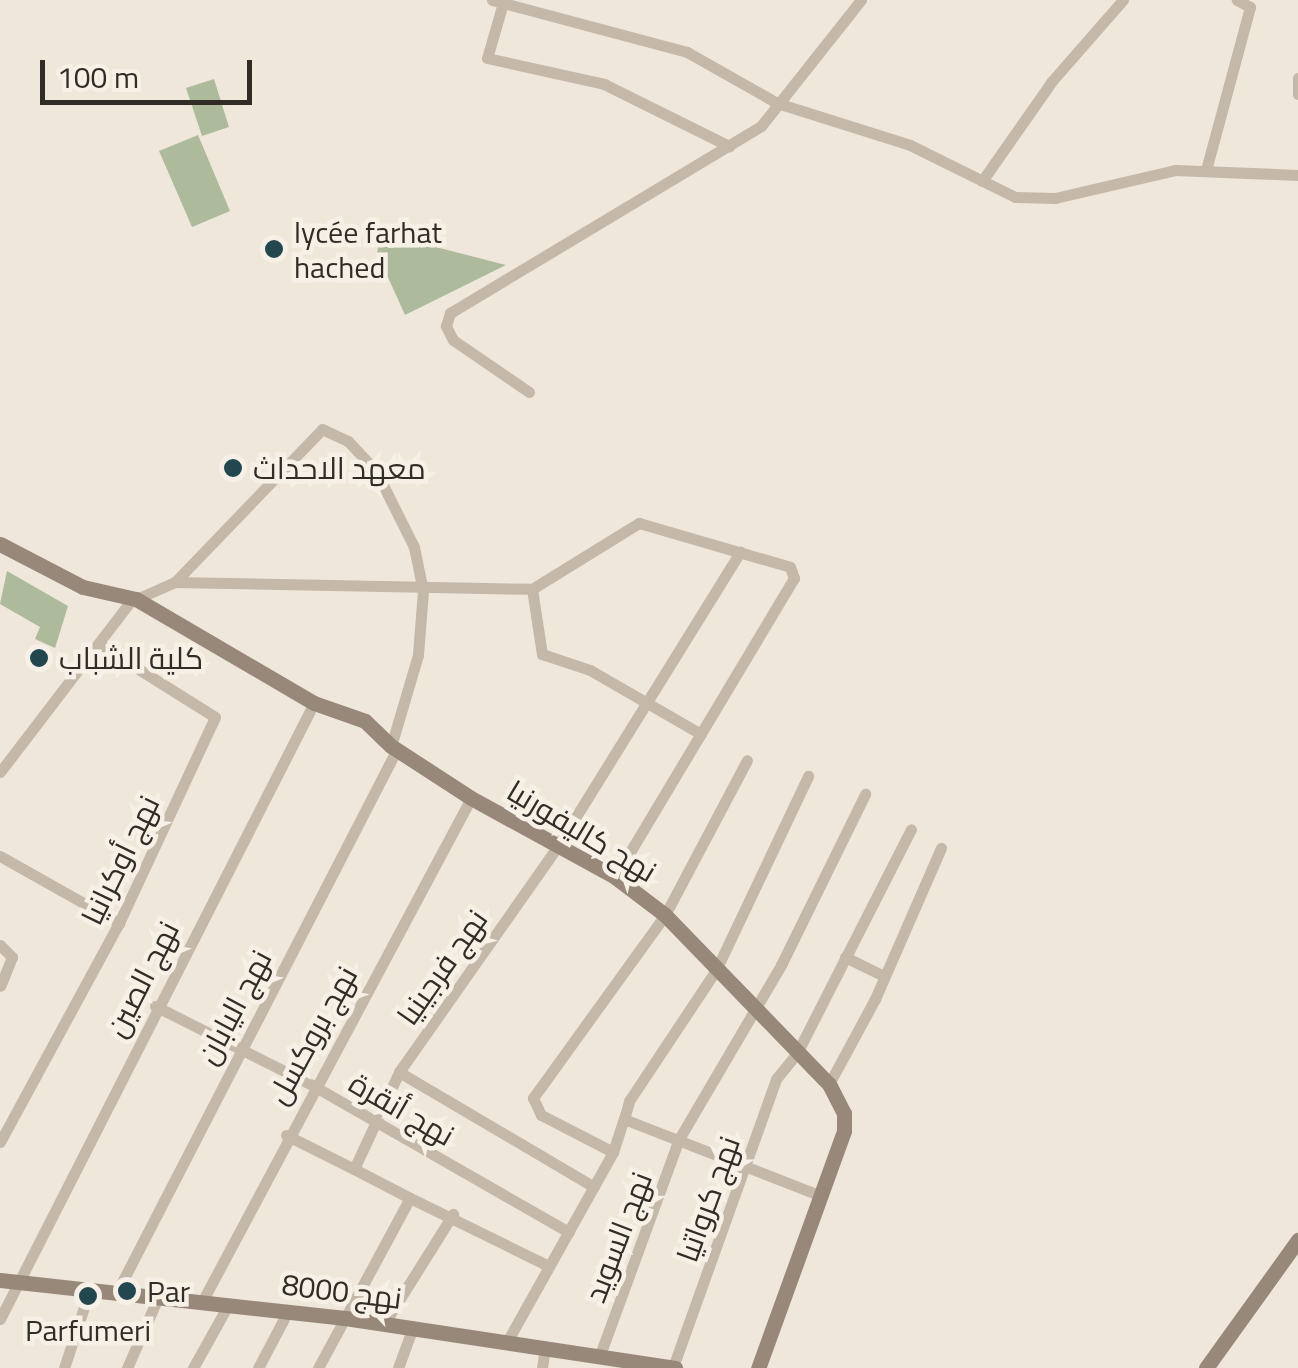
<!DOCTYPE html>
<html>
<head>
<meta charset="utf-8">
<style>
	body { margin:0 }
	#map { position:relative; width:1298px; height:1368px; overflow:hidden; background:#eee7da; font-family:"Titillium Web",Cairo,sans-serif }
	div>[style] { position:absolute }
	.green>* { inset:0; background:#adbb9c }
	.street>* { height:11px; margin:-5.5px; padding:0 5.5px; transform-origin:5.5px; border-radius:5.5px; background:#c4b8a8 }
	.secondary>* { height:15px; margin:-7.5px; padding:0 7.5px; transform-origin:7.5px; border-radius:7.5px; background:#98887a }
	.dots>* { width:28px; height:28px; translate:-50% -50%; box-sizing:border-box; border:5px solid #f6f0e6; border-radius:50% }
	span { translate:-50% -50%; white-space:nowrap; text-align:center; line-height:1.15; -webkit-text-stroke:9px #f6f0e6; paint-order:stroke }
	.poi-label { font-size:30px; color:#322c27 }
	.left { translate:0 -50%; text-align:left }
	.street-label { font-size:30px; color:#322c27 }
	.scale { position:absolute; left:40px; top:60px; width:212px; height:45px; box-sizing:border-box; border:5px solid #322c27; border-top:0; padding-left:12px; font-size:30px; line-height:35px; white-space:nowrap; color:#322c27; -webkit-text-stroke:8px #f6f0e6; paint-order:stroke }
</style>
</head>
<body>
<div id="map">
	<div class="green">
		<i style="clip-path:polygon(214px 79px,229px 127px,202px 136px,186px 88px)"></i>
		<i style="clip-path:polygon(198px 135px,230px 211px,192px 227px,159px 151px)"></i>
		<i style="clip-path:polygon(381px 233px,506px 265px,405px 315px,377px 253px)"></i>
		<i style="clip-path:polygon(7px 571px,68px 606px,55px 648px,35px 639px,40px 627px,0 604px)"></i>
	</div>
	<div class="street">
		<i style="left:492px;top:0;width:202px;rotate:14.9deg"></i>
		<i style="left:687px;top:52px;width:103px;rotate:29.5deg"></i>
		<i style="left:777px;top:103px;width:139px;rotate:17.5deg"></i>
		<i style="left:910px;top:145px;width:117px;rotate:26.3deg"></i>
		<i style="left:1015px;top:197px;width:40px;rotate:1.4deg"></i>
		<i style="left:1055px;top:198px;width:123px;rotate:-13.1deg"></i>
		<i style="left:1175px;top:170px;width:123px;rotate:2.3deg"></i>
		<i style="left:503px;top:3px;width:57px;rotate:106.2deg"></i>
		<i style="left:487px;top:58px;width:120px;rotate:12.5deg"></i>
		<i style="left:604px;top:84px;width:140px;rotate:26.4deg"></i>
		<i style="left:1298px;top:78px;width:16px;rotate:90deg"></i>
		<i style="left:1206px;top:170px;width:169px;rotate:-74.9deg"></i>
		<i style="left:1250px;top:7px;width:15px;rotate:-152deg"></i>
		<i style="left:982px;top:181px;width:122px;rotate:-55deg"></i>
		<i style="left:1052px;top:81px;width:108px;rotate:-48.8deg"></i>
		<i style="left:529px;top:392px;width:92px;rotate:-145.6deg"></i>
		<i style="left:453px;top:340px;width:16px;rotate:-117deg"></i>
		<i style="left:446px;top:326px;width:14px;rotate:-73deg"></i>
		<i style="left:450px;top:313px;width:363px;rotate:-31deg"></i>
		<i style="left:761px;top:126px;width:161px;rotate:-51.6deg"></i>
		<i style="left:175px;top:582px;width:357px;rotate:1.1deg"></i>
		<i style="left:532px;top:589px;width:126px;rotate:-31.7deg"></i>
		<i style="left:639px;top:523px;width:157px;rotate:16.2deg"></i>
		<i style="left:790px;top:567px;width:12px;rotate:70deg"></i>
		<i style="left:794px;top:578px;width:348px;rotate:120.9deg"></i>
		<i style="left:532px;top:589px;width:66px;rotate:81.3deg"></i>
		<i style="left:542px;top:654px;width:51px;rotate:18.4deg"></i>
		<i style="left:590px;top:670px;width:128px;rotate:30deg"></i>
		<i style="left:0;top:772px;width:214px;rotate:-52.6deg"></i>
		<i style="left:130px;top:602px;width:49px;rotate:-24deg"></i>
		<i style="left:175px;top:582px;width:212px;rotate:-46.1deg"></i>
		<i style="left:322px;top:429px;width:29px;rotate:25deg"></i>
		<i style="left:348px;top:441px;width:41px;rotate:47deg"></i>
		<i style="left:376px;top:471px;width:85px;rotate:63.4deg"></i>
		<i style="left:414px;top:547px;width:45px;rotate:78.4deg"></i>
		<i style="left:423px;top:591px;width:64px;rotate:94.5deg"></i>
		<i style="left:418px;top:655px;width:95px;rotate:106.5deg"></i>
		<i style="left:0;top:856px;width:137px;rotate:29.4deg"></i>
		<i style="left:0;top:945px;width:17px;rotate:45deg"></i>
		<i style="left:12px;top:957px;width:31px;rotate:112deg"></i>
		<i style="left:845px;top:957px;width:43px;rotate:26deg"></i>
		<i style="left:155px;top:1006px;width:176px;rotate:26.7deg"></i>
		<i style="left:312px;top:1085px;width:296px;rotate:29.8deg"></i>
		<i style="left:399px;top:1072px;width:226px;rotate:30.5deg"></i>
		<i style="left:829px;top:1084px;width:97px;rotate:-61.6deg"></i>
		<i style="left:875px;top:999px;width:165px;rotate:-66.4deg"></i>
		<i style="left:624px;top:1119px;width:19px;rotate:-74deg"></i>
		<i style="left:629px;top:1101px;width:157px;rotate:-56.4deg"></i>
		<i style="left:716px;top:970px;width:215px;rotate:-64.6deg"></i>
		<i style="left:286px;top:1135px;width:76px;rotate:26.6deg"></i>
		<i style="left:354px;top:1169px;width:107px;rotate:-65.1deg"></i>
		<i style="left:399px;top:1072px;width:279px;rotate:-54.9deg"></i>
		<i style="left:559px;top:844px;width:344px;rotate:-58.2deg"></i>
		<i style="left:0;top:1142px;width:249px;rotate:-61.5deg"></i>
		<i style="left:119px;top:923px;width:227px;rotate:-65deg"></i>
		<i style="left:215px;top:717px;width:136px;rotate:-147.9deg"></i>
		<i style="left:613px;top:1152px;width:81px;rotate:-152.8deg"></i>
		<i style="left:541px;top:1115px;width:19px;rotate:-115deg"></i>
		<i style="left:533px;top:1098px;width:226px;rotate:-54.2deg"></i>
		<i style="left:665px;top:915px;width:175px;rotate:-62.1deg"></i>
		<i style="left:354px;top:1169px;width:63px;rotate:27.4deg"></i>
		<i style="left:118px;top:1290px;width:609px;rotate:-62.72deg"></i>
		<i style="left:203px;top:1300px;width:569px;rotate:-61.9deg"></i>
		<i style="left:0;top:1319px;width:691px;rotate:-62.99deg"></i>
		<i style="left:384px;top:1324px;width:130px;rotate:-57.9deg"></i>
		<i style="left:508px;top:1340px;width:215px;rotate:-60.8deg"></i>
		<i style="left:613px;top:1152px;width:35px;rotate:-72deg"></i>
		<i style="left:624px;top:1119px;width:212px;rotate:21.3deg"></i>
		<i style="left:601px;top:1352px;width:227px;rotate:-69.9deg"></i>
		<i style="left:679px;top:1139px;width:202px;rotate:-59.6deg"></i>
		<i style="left:781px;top:965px;width:191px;rotate:-63.8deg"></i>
		<i style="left:673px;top:1367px;width:306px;rotate:-70.3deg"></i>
		<i style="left:776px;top:1079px;width:33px;rotate:-51deg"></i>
		<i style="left:797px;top:1053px;width:251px;rotate:-63deg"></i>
		<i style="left:64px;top:1368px;width:83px;rotate:-71.8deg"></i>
		<i style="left:127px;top:1368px;width:80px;rotate:-66.3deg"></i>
		<i style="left:193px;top:1368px;width:72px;rotate:-60.9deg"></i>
		<i style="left:258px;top:1368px;width:64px;rotate:-62.2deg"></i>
		<i style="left:318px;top:1368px;width:193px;rotate:-61.6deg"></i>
		<i style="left:410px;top:1198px;width:155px;rotate:26.1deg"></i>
		<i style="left:398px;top:1368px;width:44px;rotate:-69.9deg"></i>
		<i style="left:542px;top:1368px;width:22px;rotate:-82deg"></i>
	</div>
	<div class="secondary">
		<i style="left:0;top:544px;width:93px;rotate:27.4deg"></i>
		<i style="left:83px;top:587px;width:54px;rotate:12.8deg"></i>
		<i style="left:136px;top:599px;width:206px;rotate:30.3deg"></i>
		<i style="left:314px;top:703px;width:54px;rotate:19.4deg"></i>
		<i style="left:365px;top:721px;width:36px;rotate:44deg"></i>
		<i style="left:391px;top:746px;width:95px;rotate:33deg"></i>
		<i style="left:471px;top:798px;width:164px;rotate:28.7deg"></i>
		<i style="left:615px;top:877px;width:63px;rotate:37.2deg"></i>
		<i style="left:665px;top:915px;width:235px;rotate:45.9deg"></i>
		<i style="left:829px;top:1084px;width:33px;rotate:63deg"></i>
		<i style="left:844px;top:1113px;width:18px;rotate:90deg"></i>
		<i style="left:844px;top:1131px;width:252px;rotate:109.9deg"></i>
		<i style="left:0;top:1280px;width:347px;rotate:6.3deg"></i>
		<i style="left:345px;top:1318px;width:334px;rotate:8.6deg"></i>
		<i style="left:1206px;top:1368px;width:158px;rotate:-54.3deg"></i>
	</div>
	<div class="dots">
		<i style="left:274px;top:249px;background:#22474e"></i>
		<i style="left:233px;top:468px;background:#22474e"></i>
		<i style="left:39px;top:658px;background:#22474e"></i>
		<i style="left:127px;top:1291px;background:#22474e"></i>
		<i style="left:88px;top:1296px;background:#22474e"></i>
	</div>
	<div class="poi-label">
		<span class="left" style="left:294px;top:249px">lycée farhat<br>hached</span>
		<span class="left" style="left:253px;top:468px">معهد الاحداث</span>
		<span class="left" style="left:59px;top:658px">كلية الشباب</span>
		<span class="left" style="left:147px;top:1291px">Par</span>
		<span style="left:88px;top:1330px">Parfumeri</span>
	</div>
	<div class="street-label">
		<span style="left:582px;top:831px;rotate:31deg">نهح كاليفورنيا</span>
		<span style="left:120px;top:860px;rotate:-64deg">نهج أوكرانيا</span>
		<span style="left:442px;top:967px;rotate:-55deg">نهج فرجينيا</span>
		<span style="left:142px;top:979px;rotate:-63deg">نهج الصين</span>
		<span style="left:234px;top:1007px;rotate:-62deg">نهج اليابان</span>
		<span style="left:312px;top:1035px;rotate:-61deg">نهج بروكسل</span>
		<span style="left:402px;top:1109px;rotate:30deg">نهج أنقرة</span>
		<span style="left:708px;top:1199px;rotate:-70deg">نهج كرواتيا</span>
		<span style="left:618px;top:1237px;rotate:-69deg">نهج السويد</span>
		<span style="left:342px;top:1291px;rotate:7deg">نهج 8000</span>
	</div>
	<div class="scale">100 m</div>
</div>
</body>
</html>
